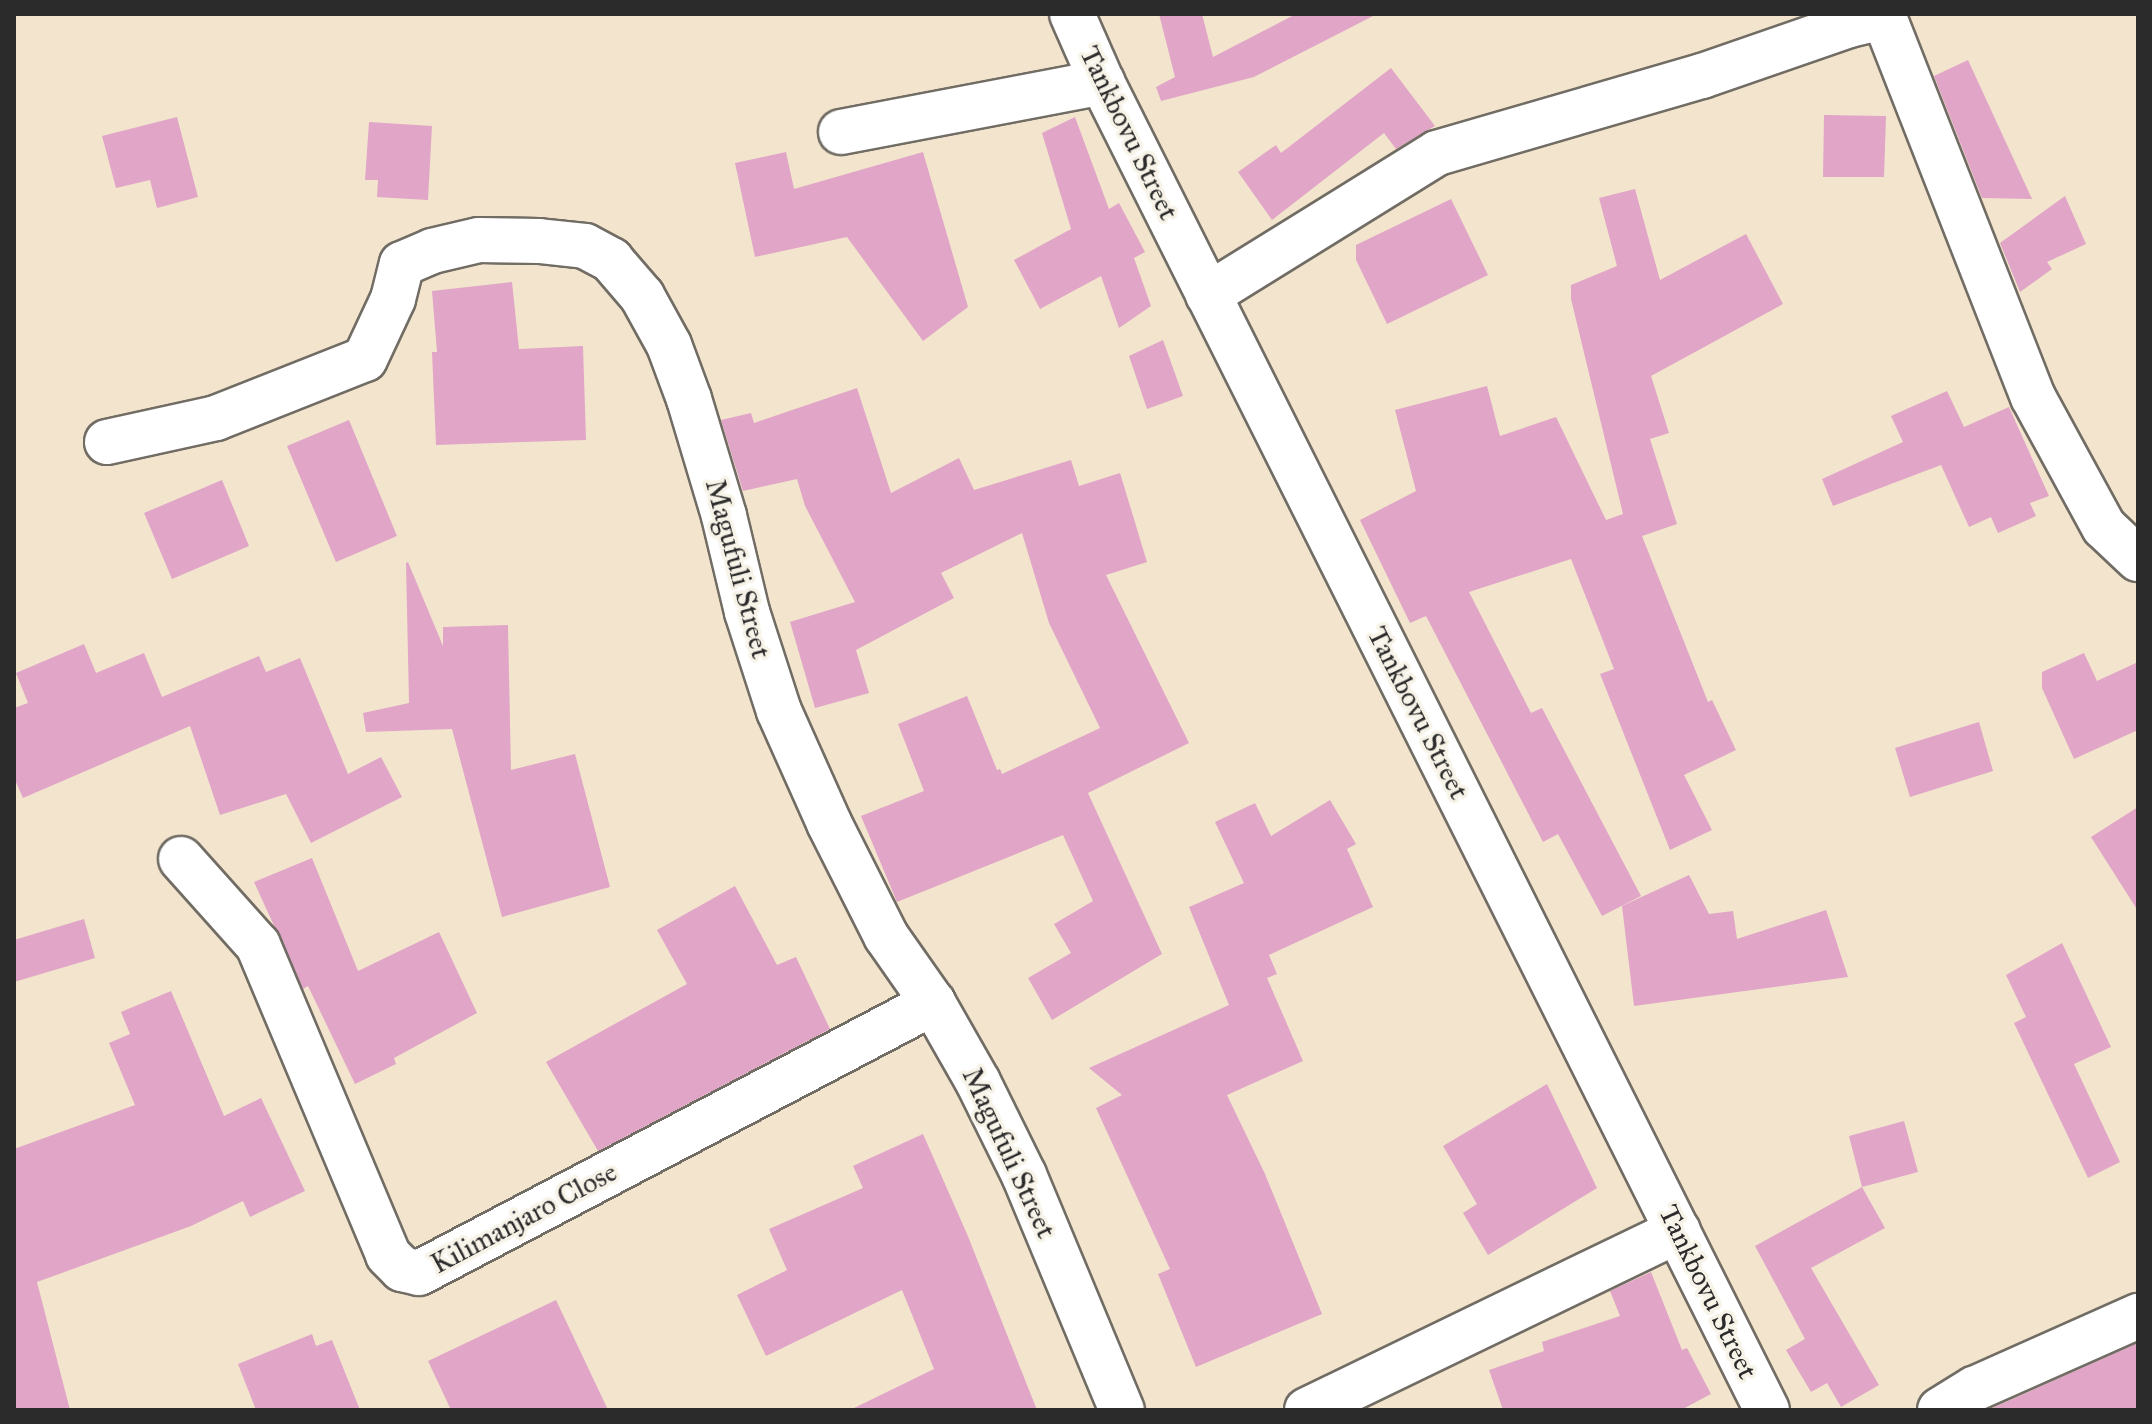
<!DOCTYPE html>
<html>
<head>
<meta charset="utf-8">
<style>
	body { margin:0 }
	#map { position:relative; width:2152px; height:1424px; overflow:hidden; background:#f3e5cd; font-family:"IM FELL Great Primer",serif }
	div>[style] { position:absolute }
	.building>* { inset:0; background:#e0a5c7 }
	.roads { filter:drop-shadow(2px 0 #716c64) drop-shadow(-2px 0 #716c64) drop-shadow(0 2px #716c64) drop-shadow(0 -2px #716c64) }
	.minor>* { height:44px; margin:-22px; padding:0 22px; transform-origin:22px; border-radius:22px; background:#fff }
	span { translate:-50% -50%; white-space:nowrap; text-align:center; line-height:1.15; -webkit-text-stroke:7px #f7f3e8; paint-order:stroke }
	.street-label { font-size:28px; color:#2b2b2b }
	.frame { position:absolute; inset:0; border:16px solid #2b2b2b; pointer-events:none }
</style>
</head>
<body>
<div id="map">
	<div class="building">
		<i style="clip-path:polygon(1159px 14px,1202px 14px,1213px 57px,1296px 14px,1377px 14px,1254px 77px,1161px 101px,1156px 87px,1175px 77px)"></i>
		<i style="clip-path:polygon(1968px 60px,2032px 199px,1982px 198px,1934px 76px)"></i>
		<i style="clip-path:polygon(1391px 68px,1435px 126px,1396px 149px,1384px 133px,1272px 220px,1238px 172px,1276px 145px,1281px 153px)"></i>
		<i style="clip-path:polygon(1824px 115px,1886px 116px,1884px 177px,1823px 177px)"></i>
		<i style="clip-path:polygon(177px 117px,198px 197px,157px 208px,150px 180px,116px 188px,102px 136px)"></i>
		<i style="clip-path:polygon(1075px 117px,1109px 209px,1119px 203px,1145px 252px,1134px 258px,1151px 306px,1119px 328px,1101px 276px,1040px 309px,1014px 260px,1071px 229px,1042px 133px)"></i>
		<i style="clip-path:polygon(369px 122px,432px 126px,428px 200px,377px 197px,378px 180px,365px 180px)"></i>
		<i style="clip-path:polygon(786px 152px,794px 189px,923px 152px,968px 307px,923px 341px,847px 237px,755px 257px,735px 163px)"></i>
		<i style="clip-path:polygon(1635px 189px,1660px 280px,1746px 234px,1783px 304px,1651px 376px,1669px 433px,1650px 439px,1677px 524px,1642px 536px,1708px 702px,1712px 700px,1736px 750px,1684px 775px,1712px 830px,1670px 850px,1600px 674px,1614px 669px,1571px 559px,1469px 592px,1531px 713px,1542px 708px,1641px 896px,1602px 916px,1558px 834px,1543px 842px,1426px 616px,1410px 623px,1360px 520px,1416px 491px,1395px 410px,1487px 386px,1500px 436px,1556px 417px,1606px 520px,1623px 514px,1571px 299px,1571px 285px,1617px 266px,1599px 198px)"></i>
		<i style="clip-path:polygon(2065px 196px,2086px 244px,2047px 262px,2052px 269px,2020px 292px,2000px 243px)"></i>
		<i style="clip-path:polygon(1451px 199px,1488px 275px,1387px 324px,1356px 260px,1356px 245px)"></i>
		<i style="clip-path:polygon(512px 282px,519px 349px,583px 346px,586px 440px,436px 445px,432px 352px,437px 352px,432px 291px)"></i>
		<i style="clip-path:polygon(1163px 340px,1183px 396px,1147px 409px,1129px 356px)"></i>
		<i style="clip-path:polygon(857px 388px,891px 493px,959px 458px,974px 490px,1071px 460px,1079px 486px,1120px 473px,1147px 562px,1106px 575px,1189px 743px,1088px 793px,1162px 954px,1052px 1020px,1028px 978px,1071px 953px,1054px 924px,1093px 901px,1063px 835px,897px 902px,861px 816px,924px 791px,898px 724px,967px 696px,997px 770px,1000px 769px,1002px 774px,1100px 728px,1049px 623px,1022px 533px,941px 573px,954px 598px,856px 650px,869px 693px,815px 708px,790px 622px,855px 602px,805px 506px,797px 479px,743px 491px,721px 420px,751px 413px,754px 423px)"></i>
		<i style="clip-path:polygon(1947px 391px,1964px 427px,2009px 407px,2049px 496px,2030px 503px,2036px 516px,1998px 533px,1991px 517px,1969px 527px,1941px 465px,1833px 506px,1822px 479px,1903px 442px,1891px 416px)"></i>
		<i style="clip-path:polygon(349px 420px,397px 536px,336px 562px,287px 446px)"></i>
		<i style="clip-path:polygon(222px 480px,249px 546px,172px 579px,144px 513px)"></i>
		<i style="clip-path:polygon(408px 562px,443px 646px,443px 627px,508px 625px,511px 770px,575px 754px,610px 887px,502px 917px,452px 729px,366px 732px,363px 713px,409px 703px,406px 563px)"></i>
		<i style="clip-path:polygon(84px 644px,96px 673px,144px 653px,162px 697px,259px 656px,266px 672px,300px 658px,348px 774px,381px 757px,402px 797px,311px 843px,286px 794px,220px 815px,190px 726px,23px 798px,14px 778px,14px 708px,28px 703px,16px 673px)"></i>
		<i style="clip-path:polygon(2084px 653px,2097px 681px,2138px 662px,2138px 730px,2074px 759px,2042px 688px,2042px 672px)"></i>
		<i style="clip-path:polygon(1979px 722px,1993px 771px,1910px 797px,1895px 748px)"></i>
		<i style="clip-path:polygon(1330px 800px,1356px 844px,1347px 849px,1373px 907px,1269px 955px,1277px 974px,1267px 978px,1303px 1061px,1227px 1095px,1265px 1174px,1322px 1314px,1196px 1367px,1158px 1274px,1170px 1269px,1096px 1108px,1122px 1095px,1089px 1068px,1229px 1005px,1189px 907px,1244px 883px,1215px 822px,1255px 803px,1271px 836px)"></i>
		<i style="clip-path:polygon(2138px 807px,2138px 911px,2091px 837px)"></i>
		<i style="clip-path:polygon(312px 858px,358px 971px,439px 932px,477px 1013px,394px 1058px,396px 1064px,355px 1084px,308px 986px,303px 989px,254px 882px)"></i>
		<i style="clip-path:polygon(1689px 875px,1709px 914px,1733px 911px,1737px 939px,1826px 910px,1848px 977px,1634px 1006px,1622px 906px)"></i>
		<i style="clip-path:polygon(735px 886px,777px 965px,796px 957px,830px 1029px,598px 1151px,546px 1062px,687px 984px,657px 930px)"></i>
		<i style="clip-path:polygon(84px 919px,95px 958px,14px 982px,14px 940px)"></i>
		<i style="clip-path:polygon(2062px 943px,2111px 1047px,2074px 1064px,2120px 1162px,2088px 1178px,2014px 1023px,2026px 1017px,2006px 975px)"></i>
		<i style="clip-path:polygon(171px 991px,224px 1116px,261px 1098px,305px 1191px,250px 1217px,243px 1201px,191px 1226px,37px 1282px,70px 1410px,14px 1410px,14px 1149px,135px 1105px,109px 1043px,130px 1034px,121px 1012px)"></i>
		<i style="clip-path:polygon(1547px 1084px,1597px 1188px,1488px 1255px,1463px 1213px,1477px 1204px,1443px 1146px)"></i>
		<i style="clip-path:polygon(1904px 1121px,1918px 1172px,1862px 1187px,1849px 1136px)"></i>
		<i style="clip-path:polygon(923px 1134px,967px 1234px,1037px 1410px,850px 1410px,934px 1369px,902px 1290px,766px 1356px,737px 1295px,787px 1270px,769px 1229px,863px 1188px,853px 1166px)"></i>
		<i style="clip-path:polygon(1862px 1187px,1885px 1228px,1811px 1268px,1879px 1385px,1841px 1407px,1827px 1383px,1811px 1392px,1786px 1350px,1805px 1339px,1755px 1246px)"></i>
		<i style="clip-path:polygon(1651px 1272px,1682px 1350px,1687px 1348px,1711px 1394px,1681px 1410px,1503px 1410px,1489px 1370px,1544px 1351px,1542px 1342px,1620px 1316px,1610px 1291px)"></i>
		<i style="clip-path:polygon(556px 1300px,608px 1410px,451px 1410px,428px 1361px)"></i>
		<i style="clip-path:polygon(312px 1334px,316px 1346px,332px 1340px,360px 1410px,256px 1410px,238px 1364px)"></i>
		<i style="clip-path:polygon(2138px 1343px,2138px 1410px,1988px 1410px)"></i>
	</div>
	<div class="roads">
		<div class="minor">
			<i style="left:1072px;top:14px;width:74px;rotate:66.2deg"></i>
			<i style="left:1102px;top:82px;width:1485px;rotate:63.4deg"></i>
			<i style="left:841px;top:132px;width:266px;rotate:-10.8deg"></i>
			<i style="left:1208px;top:295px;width:269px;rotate:-31.8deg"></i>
			<i style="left:1437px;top:153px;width:276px;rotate:-16.2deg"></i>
			<i style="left:1702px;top:76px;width:156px;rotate:-19.1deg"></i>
			<i style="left:1849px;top:25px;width:36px;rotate:-13deg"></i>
			<i style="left:1884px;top:17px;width:408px;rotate:68.6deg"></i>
			<i style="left:2033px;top:397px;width:148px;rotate:61.4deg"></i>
			<i style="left:2104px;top:527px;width:47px;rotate:43.3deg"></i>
			<i style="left:107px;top:442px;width:112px;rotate:-12.4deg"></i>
			<i style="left:216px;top:418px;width:160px;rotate:-21.6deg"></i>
			<i style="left:365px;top:359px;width:66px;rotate:-65deg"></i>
			<i style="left:393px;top:299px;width:36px;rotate:-76deg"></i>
			<i style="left:402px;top:264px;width:33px;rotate:-23deg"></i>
			<i style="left:432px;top:251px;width:48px;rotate:-13.2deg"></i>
			<i style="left:479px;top:240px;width:60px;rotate:1deg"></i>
			<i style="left:539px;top:241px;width:46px;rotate:6.2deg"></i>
			<i style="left:585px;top:246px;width:30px;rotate:28deg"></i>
			<i style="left:611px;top:260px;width:48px;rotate:49.3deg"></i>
			<i style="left:642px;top:296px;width:56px;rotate:61.1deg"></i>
			<i style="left:669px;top:345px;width:58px;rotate:69.7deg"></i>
			<i style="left:689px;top:399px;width:122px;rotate:73.3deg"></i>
			<i style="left:724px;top:516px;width:99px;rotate:76.5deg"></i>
			<i style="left:747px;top:612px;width:104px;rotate:72.1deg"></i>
			<i style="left:779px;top:711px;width:123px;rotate:65.9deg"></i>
			<i style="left:829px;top:823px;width:127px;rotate:63.2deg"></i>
			<i style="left:886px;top:936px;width:82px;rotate:55deg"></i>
			<i style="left:933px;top:1003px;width:91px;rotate:60.3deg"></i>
			<i style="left:978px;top:1082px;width:104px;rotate:63.7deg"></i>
			<i style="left:1024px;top:1175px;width:255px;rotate:67.4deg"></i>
			<i style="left:181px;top:859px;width:115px;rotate:48.2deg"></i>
			<i style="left:258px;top:945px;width:336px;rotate:67.2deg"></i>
			<i style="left:388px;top:1255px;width:20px;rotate:45deg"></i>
			<i style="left:402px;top:1269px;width:17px;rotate:13deg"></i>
			<i style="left:419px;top:1273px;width:581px;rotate:-27.71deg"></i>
			<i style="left:1307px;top:1410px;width:412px;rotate:-25.8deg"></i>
			<i style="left:1940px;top:1410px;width:40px;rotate:-32deg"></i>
			<i style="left:1974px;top:1389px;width:180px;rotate:-24deg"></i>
		</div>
	</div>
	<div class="street-label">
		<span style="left:1129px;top:133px;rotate:64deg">Tankbovu Street</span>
		<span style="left:738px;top:569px;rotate:75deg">Magufuli Street</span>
		<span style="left:1418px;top:713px;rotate:63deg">Tankbovu Street</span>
		<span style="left:1009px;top:1153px;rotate:65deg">Magufuli Street</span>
		<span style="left:524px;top:1218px;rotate:-28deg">Kilimanjaro Close</span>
		<span style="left:1708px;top:1292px;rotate:64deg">Tankbovu Street</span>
	</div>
	<div class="frame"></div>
</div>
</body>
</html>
